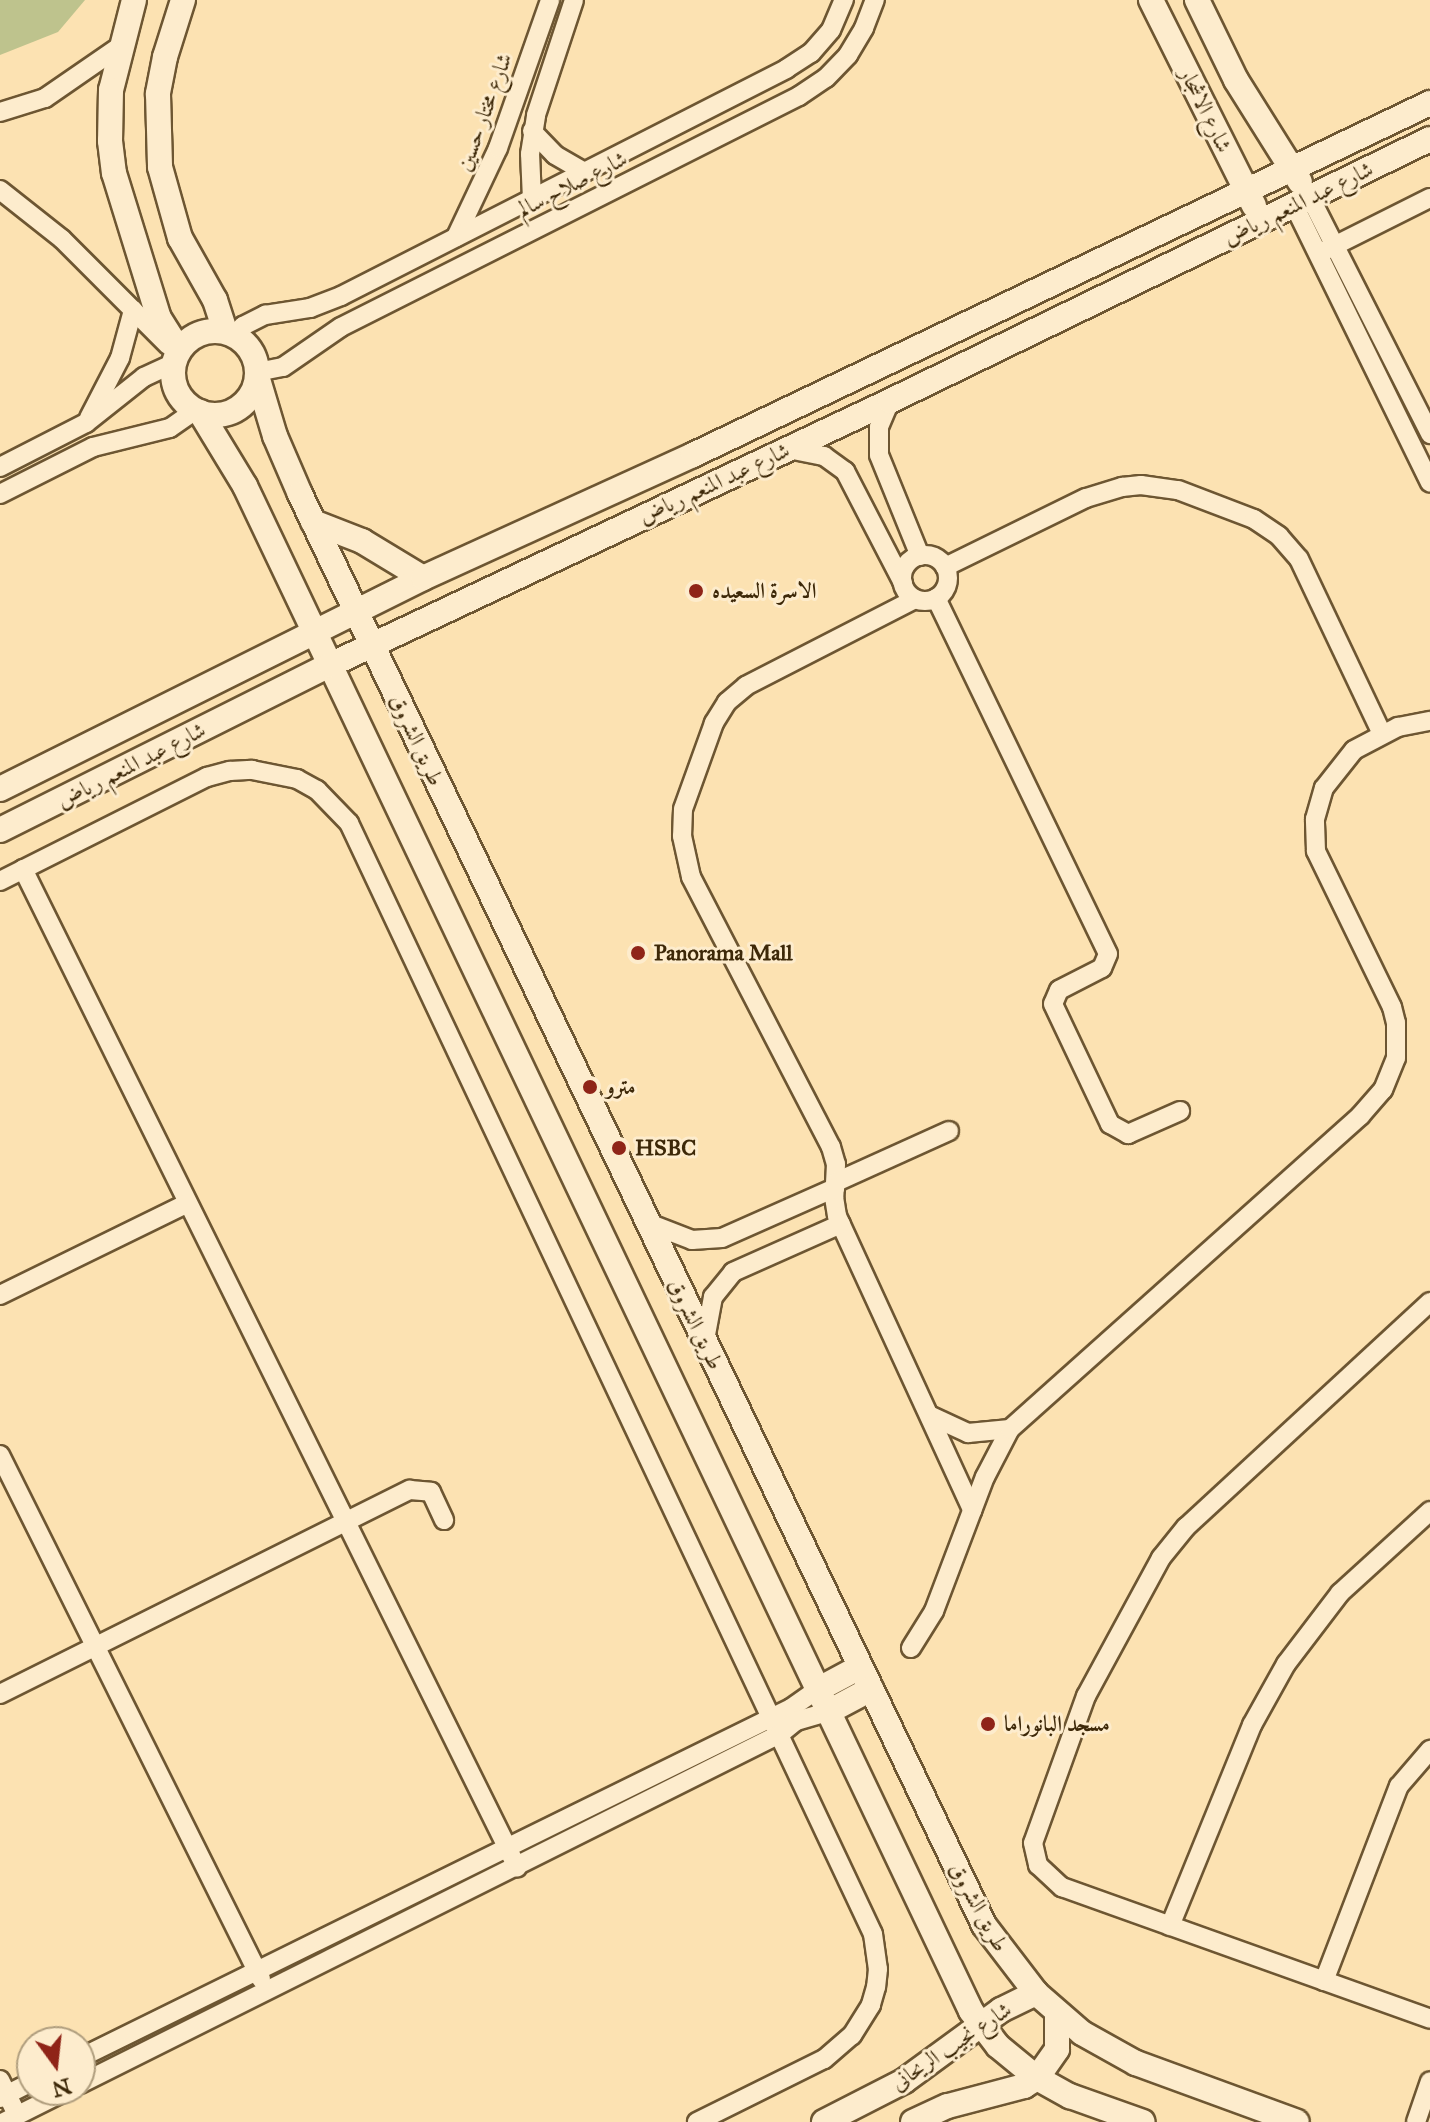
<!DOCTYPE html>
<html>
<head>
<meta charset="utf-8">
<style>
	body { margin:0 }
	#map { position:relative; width:1430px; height:2122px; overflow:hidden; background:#fce2b2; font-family:"IM FELL Great Primer",Amiri,serif }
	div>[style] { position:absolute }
	.green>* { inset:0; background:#bec38d }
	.roads { filter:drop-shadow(2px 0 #6d5632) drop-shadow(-2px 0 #6d5632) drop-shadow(0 2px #6d5632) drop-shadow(0 -2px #6d5632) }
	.street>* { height:18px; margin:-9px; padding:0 9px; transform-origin:9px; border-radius:9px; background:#fdeccd }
	.street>.ring { margin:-9px; padding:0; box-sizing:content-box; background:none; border:18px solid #fdeccd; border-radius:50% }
	.secondary>* { height:24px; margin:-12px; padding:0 12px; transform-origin:12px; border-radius:12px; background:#fdeccd }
	.secondary>.ring { margin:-12px; padding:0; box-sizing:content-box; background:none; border:24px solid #fdeccd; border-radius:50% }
	.dots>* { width:22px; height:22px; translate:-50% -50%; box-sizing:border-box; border:4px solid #fdeccd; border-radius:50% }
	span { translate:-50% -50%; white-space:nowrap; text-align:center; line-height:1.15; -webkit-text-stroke:6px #fdeccd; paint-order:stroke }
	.street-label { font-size:22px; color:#3d2808 }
	.poi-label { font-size:22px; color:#3d2808; font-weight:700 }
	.left { translate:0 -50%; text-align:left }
	.north { position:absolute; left:16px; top:2026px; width:80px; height:80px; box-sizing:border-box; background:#fdeccd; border:2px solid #b09e7e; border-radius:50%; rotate:165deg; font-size:22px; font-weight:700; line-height:32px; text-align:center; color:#3d2808 }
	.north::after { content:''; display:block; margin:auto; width:28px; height:36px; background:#8f2418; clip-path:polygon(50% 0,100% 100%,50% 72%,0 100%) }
</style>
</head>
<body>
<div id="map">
	<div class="green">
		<i style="clip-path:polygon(0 0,85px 0,58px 32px,0 55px)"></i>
	</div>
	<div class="roads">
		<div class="street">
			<i style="left:0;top:112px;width:47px;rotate:-17.3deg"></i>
			<i style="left:45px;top:98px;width:90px;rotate:-34.6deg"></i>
			<i style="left:532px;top:131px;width:33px;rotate:46deg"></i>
			<i style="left:555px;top:155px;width:34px;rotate:30deg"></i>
			<i style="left:0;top:190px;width:79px;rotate:38.3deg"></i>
			<i style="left:62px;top:239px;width:150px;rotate:45deg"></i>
			<i style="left:1310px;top:197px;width:266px;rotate:63.1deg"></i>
			<i style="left:532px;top:199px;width:45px;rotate:-92.5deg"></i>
			<i style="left:530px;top:154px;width:39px;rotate:-81deg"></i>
			<i style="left:536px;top:115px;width:121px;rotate:-71.7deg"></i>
			<i style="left:1294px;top:205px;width:309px;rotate:63.9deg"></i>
			<i style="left:456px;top:237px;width:98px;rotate:-64.7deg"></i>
			<i style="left:498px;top:148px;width:157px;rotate:-70.6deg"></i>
			<i style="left:1326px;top:250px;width:116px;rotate:-26.6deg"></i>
			<i style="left:234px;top:335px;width:13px;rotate:-45deg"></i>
			<i style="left:243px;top:326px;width:25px;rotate:-27deg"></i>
			<i style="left:265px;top:315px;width:46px;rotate:-8.8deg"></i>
			<i style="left:310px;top:308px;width:33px;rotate:-21deg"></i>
			<i style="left:341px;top:296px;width:500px;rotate:-27deg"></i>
			<i style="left:786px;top:69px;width:30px;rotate:-33deg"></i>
			<i style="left:811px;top:53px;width:30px;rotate:-49deg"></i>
			<i style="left:831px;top:30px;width:33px;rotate:-67deg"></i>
			<i style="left:257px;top:372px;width:26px;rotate:-11deg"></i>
			<i style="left:283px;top:367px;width:70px;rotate:-34.6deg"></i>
			<i style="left:341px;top:327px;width:513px;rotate:-26.76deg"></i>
			<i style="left:799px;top:96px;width:32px;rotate:-34deg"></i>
			<i style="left:826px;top:78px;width:32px;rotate:-46deg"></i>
			<i style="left:848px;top:55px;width:31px;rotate:-59deg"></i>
			<i style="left:864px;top:28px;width:30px;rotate:-69deg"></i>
			<i style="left:890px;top:401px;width:28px;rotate:113deg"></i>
			<i style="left:879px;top:427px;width:28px;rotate:90deg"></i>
			<i style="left:879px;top:455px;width:109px;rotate:67.9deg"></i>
			<i style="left:89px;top:418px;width:68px;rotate:-62.7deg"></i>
			<i style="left:120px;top:358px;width:50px;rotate:-74.8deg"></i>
			<i style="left:788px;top:449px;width:37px;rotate:11deg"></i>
			<i style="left:824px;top:456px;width:26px;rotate:36deg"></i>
			<i style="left:845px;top:471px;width:126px;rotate:62.6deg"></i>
			<i style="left:0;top:467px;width:97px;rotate:-27.1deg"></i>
			<i style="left:86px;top:423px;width:74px;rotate:-38.4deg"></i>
			<i style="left:144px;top:377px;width:33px;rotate:-25deg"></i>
			<i style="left:0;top:494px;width:104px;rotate:-26.8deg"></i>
			<i style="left:93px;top:447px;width:79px;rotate:-13.9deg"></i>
			<i style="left:170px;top:428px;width:32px;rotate:-35deg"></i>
			<i class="ring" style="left:902px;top:555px;width:28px;height:28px"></i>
			<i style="left:945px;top:567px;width:157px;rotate:-26.1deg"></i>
			<i style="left:1086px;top:498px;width:38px;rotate:-17deg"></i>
			<i style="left:1122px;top:487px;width:19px;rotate:-6deg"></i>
			<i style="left:1141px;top:485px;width:37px;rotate:8deg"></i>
			<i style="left:1178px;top:490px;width:81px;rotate:20.9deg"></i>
			<i style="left:1254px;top:519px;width:30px;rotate:34deg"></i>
			<i style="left:1279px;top:536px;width:30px;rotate:49deg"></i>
			<i style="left:1299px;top:559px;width:194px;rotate:64.6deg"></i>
			<i style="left:936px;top:598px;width:395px;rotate:64.2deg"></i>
			<i style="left:1108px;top:954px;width:15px;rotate:113deg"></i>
			<i style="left:1102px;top:968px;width:48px;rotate:152.9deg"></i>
			<i style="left:1059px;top:990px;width:15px;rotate:113deg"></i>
			<i style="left:1053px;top:1004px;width:133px;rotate:64.6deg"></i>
			<i style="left:1110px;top:1124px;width:21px;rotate:29deg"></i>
			<i style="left:1128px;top:1134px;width:57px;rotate:-23.9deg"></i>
			<i style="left:915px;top:599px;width:190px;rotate:152.8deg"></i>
			<i style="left:746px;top:686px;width:25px;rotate:140deg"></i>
			<i style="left:727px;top:702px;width:25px;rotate:122deg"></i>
			<i style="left:714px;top:723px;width:91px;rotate:109.8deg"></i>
			<i style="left:683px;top:809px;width:27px;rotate:92deg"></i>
			<i style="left:682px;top:836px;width:42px;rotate:77.6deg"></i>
			<i style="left:691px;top:877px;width:304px;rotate:62.6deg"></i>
			<i style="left:831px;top:1147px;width:18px;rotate:74deg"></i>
			<i style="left:836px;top:1164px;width:33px;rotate:93deg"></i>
			<i style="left:834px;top:1197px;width:19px;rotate:81deg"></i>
			<i style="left:837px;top:1216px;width:324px;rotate:65.3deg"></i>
			<i style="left:23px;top:869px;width:1114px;rotate:63.67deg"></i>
			<i style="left:0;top:881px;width:232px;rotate:-26.7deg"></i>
			<i style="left:207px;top:777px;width:24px;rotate:-15deg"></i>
			<i style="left:230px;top:771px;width:22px;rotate:-3deg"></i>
			<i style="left:252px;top:770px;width:46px;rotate:11.3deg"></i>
			<i style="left:297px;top:779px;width:23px;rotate:29deg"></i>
			<i style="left:317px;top:790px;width:46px;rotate:45.9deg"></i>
			<i style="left:349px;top:823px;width:1228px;rotate:64.75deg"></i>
			<i style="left:873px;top:1934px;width:35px;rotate:82deg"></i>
			<i style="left:878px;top:1969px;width:18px;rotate:96deg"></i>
			<i style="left:876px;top:1987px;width:19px;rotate:106deg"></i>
			<i style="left:871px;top:2005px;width:36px;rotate:122deg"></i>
			<i style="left:852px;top:2035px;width:37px;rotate:139deg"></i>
			<i style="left:824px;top:2059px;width:142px;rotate:153.6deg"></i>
			<i style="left:836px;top:1182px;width:124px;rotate:-24.3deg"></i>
			<i style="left:648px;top:1223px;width:47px;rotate:21.1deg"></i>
			<i style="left:692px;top:1240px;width:30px;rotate:-4deg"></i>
			<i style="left:722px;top:1238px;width:124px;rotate:-23.9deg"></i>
			<i style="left:0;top:1295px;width:209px;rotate:-26.1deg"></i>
			<i style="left:1430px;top:1302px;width:332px;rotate:137.3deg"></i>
			<i style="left:1186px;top:1527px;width:40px;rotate:129deg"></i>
			<i style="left:1161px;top:1558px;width:157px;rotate:118.5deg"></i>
			<i style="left:1086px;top:1696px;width:156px;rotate:109.8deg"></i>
			<i style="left:1033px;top:1843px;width:23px;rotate:77deg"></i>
			<i style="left:1038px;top:1865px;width:33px;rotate:43deg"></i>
			<i style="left:1062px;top:1887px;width:391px;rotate:19.7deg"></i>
			<i style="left:705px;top:1340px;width:44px;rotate:-79.5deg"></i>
			<i style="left:713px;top:1297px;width:32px;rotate:-51deg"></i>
			<i style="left:733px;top:1272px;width:118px;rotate:-24deg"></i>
			<i style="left:931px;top:1416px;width:41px;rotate:24.7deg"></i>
			<i style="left:968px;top:1433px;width:42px;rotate:-5.4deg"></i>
			<i style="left:0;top:1455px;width:585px;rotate:63.52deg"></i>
			<i style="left:911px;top:1648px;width:44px;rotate:-58.1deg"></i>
			<i style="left:934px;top:1611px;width:143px;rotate:-69.2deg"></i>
			<i style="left:985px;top:1477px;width:54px;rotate:-62.5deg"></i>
			<i style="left:1010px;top:1429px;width:470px;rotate:-41.8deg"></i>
			<i style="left:1360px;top:1116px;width:35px;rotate:-49deg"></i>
			<i style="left:1383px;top:1090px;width:35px;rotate:-68deg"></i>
			<i style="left:1396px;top:1058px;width:35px;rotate:-90deg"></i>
			<i style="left:1396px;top:1023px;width:16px;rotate:-104deg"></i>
			<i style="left:1392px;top:1007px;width:174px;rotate:-116deg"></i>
			<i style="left:1316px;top:851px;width:32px;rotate:-92deg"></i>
			<i style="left:1315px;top:819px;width:32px;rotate:-74deg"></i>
			<i style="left:1324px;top:788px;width:48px;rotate:-51.7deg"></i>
			<i style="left:1354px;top:750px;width:50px;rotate:-27.6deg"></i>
			<i style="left:1398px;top:727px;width:33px;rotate:-11deg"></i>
			<i style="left:0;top:1694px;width:458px;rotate:-26.5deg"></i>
			<i style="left:410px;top:1490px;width:21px;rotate:5deg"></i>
			<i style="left:431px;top:1492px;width:31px;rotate:65deg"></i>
			<i style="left:1170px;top:1926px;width:217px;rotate:-67.8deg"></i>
			<i style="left:1252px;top:1725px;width:70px;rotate:-60.9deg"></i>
			<i style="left:1286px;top:1664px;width:89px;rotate:-52.7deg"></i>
			<i style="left:1340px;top:1593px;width:122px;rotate:-42.3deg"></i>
			<i style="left:1324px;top:1981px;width:209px;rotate:-69deg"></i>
			<i style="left:1399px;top:1786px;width:48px;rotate:-49.3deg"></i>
			<i style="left:80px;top:2058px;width:792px;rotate:-26.21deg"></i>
			<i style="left:791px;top:1708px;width:32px;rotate:-35deg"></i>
			<i style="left:0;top:2080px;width:39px;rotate:64deg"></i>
			<i style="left:80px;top:2084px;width:783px;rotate:-26.57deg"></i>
			<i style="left:780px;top:1734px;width:21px;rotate:-39deg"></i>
			<i style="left:796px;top:1721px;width:33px;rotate:-16deg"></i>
			<i style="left:0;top:2098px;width:36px;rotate:-27deg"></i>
			<i style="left:4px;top:2122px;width:72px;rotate:-26.6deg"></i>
			<i style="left:1416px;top:2122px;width:43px;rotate:-71.1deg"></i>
		</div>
		<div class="secondary">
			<i style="left:134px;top:0;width:93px;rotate:104.3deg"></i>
			<i style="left:111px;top:90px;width:51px;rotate:91.1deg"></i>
			<i style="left:110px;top:141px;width:32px;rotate:83deg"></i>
			<i style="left:114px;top:173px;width:152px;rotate:72.8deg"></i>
			<i style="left:159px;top:318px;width:38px;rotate:58deg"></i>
			<i style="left:183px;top:0;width:60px;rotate:107.5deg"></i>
			<i style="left:165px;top:57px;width:38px;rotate:101deg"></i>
			<i style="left:158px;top:94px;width:73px;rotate:88.4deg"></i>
			<i style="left:160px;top:167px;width:74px;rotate:74.3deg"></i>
			<i style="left:180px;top:238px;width:71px;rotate:60.6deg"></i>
			<i style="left:215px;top:300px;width:33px;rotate:72deg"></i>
			<i style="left:1151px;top:0;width:230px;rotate:63.4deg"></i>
			<i style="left:1197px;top:0;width:89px;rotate:64deg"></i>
			<i style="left:1236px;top:80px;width:120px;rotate:57.9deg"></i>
			<i class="ring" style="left:173px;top:331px;width:60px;height:60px"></i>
			<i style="left:257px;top:376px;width:63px;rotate:73.3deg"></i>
			<i style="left:275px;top:436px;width:63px;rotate:66.7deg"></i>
			<i style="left:300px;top:494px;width:1586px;rotate:64.45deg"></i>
			<i style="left:984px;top:1925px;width:86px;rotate:52.6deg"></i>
			<i style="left:1036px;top:1993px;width:61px;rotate:41deg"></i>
			<i style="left:1082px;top:2033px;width:62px;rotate:29.1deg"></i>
			<i style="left:1136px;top:2063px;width:171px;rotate:20.1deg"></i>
			<i style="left:200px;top:412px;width:87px;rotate:58.7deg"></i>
			<i style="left:245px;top:486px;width:1689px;rotate:64.54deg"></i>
			<i style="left:971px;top:2011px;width:44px;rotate:52.4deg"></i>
			<i style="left:998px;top:2046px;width:50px;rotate:39.4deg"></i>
			<i style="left:1037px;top:2078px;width:38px;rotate:29deg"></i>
			<i style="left:1070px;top:2096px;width:77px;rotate:19.6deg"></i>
			<i style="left:313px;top:522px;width:53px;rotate:21.2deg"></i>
			<i style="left:362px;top:541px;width:71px;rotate:31.2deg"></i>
			<i style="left:0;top:789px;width:473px;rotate:-26.5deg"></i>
			<i style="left:423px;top:578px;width:297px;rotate:-24.5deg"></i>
			<i style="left:693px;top:455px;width:817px;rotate:-25.53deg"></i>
			<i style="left:0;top:830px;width:369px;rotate:-26.6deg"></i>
			<i style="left:330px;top:665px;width:619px;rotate:-25.24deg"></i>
			<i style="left:890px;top:401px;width:600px;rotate:-25.88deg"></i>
			<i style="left:817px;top:1690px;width:49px;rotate:-28.1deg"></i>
			<i style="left:828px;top:1712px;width:49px;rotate:-28.1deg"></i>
			<i style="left:824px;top:2122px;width:90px;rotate:-27.1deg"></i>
			<i style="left:904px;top:2081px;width:120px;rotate:-36.2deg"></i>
			<i style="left:1001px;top:2010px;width:39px;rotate:-26deg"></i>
			<i style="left:913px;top:2122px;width:38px;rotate:-25deg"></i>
			<i style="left:948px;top:2106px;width:79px;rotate:-14.7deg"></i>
			<i style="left:1024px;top:2086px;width:15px;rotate:-32deg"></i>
			<i style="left:1037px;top:2078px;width:35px;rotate:-55deg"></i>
			<i style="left:1057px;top:2049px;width:35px;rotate:-90deg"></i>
		</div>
	</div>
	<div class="dots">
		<i style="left:696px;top:591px;background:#8f2418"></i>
		<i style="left:638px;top:953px;background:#8f2418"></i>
		<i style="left:590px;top:1087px;background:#8f2418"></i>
		<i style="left:619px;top:1148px;background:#8f2418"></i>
		<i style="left:988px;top:1724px;background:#8f2418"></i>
	</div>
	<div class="street-label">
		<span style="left:1206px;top:110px;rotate:64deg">شارع الاشجار</span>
		<span style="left:484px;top:112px;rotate:-70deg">شارع مختار حسين</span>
		<span style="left:572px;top:184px;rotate:-27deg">شارع صلاح سالم</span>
		<span style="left:1298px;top:203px;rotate:-26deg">شارع عبد المنعم رياض</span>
		<span style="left:714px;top:483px;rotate:-25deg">شارع عبد المنعم رياض</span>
		<span style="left:417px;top:740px;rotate:65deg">طريق الشروق</span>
		<span style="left:131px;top:765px;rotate:-27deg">شارع عبد المنعم رياض</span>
		<span style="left:696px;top:1324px;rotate:64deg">طريق الشروق</span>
		<span style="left:979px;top:1907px;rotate:61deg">طريق الشروق</span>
		<span style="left:951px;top:2046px;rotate:-34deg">شارع نجيب الريحانى</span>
	</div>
	<div class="poi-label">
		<span class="left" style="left:712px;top:591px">الاسرة السعيده</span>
		<span class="left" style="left:654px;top:953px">Panorama Mall</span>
		<span class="left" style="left:606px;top:1087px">مترو</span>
		<span class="left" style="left:635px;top:1148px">HSBC</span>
		<span class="left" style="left:1004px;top:1724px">مسجد البانوراما</span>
	</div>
	<div class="north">N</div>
</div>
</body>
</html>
